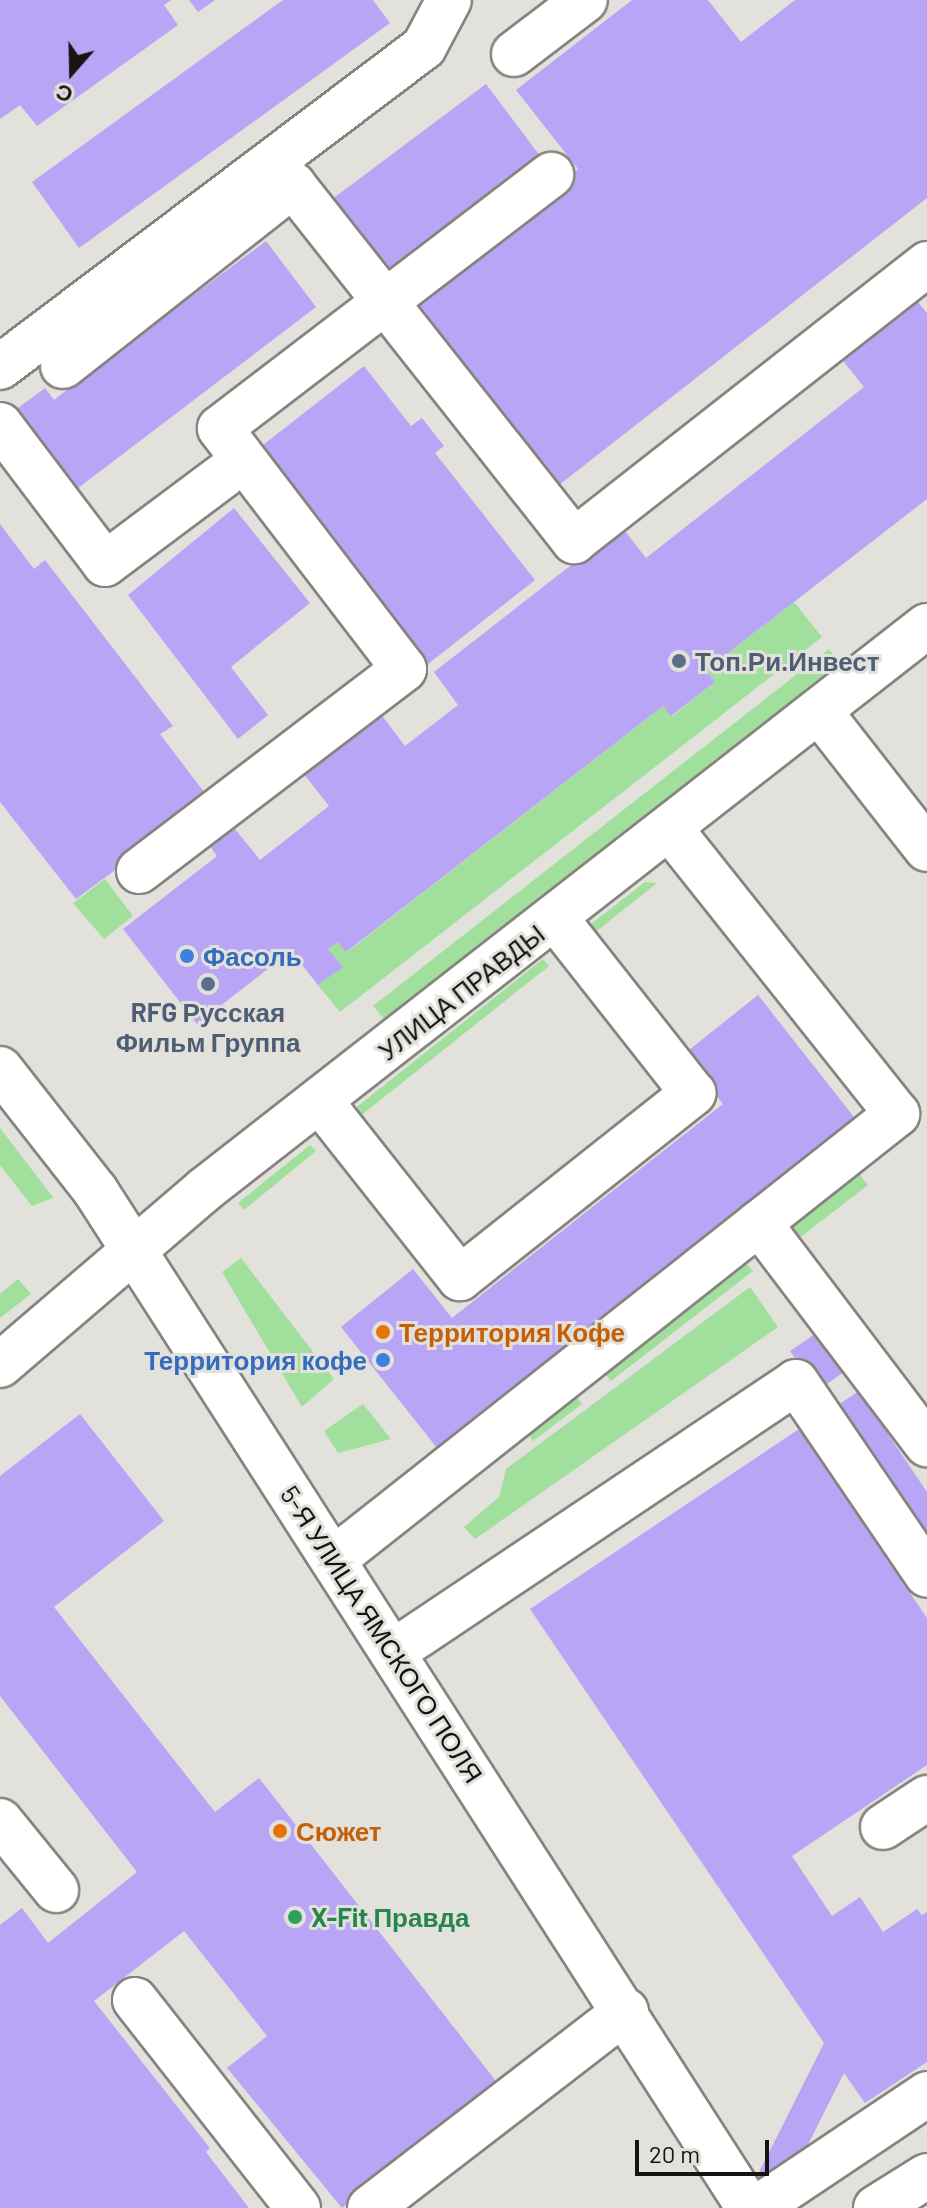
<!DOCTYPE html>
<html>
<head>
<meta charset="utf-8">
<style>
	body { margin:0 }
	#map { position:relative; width:927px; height:2208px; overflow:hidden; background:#e3e1db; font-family:Barlow,sans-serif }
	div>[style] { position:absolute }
	.green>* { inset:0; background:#a1df9d }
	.building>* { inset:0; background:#b9a5f5 }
	.roads { filter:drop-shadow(2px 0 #86847f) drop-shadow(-2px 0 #86847f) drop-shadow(0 2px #86847f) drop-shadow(0 -2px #86847f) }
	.minor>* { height:44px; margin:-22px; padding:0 22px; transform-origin:22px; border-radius:22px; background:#fff }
	.dots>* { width:22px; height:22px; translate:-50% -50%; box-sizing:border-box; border:4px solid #e3e1db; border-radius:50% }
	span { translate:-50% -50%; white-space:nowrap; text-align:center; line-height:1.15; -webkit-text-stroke:6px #e3e1db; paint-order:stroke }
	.service-label { font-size:26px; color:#4e5e75; font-weight:700 }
	.left { translate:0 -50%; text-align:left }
	.shop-label { font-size:26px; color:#366cbe; font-weight:700 }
	.right { translate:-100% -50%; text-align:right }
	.street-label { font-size:26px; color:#151412 }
	.food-label { font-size:26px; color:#c56008; font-weight:700 }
	.leisure-label { font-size:26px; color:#27864d; font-weight:700 }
	.north { position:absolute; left:32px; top:32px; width:80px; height:80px; -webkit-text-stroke:6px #e3e1db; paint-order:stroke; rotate:200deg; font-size:22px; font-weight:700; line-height:32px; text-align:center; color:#151412 }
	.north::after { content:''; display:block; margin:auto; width:28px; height:36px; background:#151412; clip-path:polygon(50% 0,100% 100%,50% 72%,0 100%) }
	.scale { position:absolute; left:635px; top:2140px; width:134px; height:36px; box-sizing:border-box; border:4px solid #151412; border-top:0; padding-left:10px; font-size:24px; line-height:28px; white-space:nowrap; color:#151412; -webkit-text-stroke:6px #e3e1db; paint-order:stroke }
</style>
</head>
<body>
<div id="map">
	<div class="green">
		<i style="clip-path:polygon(794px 602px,822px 637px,340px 1012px,318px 985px,342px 967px,328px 949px,338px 942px,347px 952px,663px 706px,672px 716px,715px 682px,706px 670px)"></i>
		<i style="clip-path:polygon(829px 649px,840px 663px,384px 1019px,373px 1006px)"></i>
		<i style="clip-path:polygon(105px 879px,133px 916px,104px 939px,73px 903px)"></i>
		<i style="clip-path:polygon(645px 882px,657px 883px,588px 938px,582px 931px)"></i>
		<i style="clip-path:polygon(543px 959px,549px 966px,354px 1121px,348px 1114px)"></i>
		<i style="clip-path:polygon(0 1128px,52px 1196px,53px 1198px,32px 1206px,0 1165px)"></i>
		<i style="clip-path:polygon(310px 1145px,316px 1151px,244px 1210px,238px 1203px)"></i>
		<i style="clip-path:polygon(856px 1170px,868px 1185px,790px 1245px,778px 1230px)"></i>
		<i style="clip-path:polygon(741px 1257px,753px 1271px,611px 1381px,599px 1366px)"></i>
		<i style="clip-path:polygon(241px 1258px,334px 1379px,302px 1407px,222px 1272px)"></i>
		<i style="clip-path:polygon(18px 1279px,31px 1294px,0 1318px,0 1294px)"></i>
		<i style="clip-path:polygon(750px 1287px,778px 1327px,475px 1539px,464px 1527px,499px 1497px,506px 1469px)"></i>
		<i style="clip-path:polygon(570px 1388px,582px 1404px,533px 1441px,521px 1426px)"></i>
		<i style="clip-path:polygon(363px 1404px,391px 1439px,338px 1453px,324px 1431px)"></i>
	</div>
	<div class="building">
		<i style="clip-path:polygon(0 0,171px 0,164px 5px,178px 25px,37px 126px,20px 105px,0 119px)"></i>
		<i style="clip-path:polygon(189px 0,215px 0,198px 12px)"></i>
		<i style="clip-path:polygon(283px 0,373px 0,390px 23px,79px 248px,32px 182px)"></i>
		<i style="clip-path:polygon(632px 0,708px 0,741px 42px,795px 0,927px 0,927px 198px,550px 492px,404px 306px,578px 169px,516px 90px)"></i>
		<i style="clip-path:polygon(486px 84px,546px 164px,384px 286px,323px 206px)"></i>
		<i style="clip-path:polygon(266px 241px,316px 307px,65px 498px,7px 416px,45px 388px,54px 400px,97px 367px,117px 336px,125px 346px)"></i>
		<i style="clip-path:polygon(914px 297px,927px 313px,927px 499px,706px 670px,715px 682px,671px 716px,663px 706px,346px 952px,338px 942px,328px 949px,343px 967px,318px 985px,291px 951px,197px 1024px,123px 929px,217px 856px,207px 842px,231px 824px,260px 860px,329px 806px,303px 773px,380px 713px,405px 746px,458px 705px,434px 672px,621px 526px,646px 558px,864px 387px,839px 356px)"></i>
		<i style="clip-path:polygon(364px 366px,411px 426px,422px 418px,444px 446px,435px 453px,535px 580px,428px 664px,258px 449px)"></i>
		<i style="clip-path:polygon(234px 508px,310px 603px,231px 667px,268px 715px,238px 739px,128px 595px)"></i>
		<i style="clip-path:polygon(0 524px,34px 569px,45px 560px,173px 726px,160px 734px,210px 800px,76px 899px,0 802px)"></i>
		<i style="clip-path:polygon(758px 995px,854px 1117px,832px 1135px,842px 1148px,814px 1170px,804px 1157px,483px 1412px,491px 1422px,467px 1441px,459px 1430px,437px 1448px,341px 1327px,413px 1269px,452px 1318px,648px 1163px,723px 1104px,684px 1054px)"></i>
		<i style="clip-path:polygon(821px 1330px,848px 1369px,817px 1391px,790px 1351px)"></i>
		<i style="clip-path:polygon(859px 1391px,927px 1492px,927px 1537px,838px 1405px)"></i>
		<i style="clip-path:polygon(80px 1414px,164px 1521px,54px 1607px,215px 1812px,259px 1778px,499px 2085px,342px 2208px,227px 2068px,267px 2036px,184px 1931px,94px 2001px,210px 2148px,206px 2152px,249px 2208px,0 2208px,0 1925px,22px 1908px,48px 1943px,137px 1872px,0 1696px,0 1476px)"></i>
		<i style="clip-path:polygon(799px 1429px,927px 1618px,927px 1765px,792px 1856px,832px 1916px,860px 1897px,883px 1932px,917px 1909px,922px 1915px,927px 1912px,927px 2062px,865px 2103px,844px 2073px,776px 2208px,741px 2208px,824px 2043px,530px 1609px)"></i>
	</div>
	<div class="roads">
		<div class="minor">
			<i style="left:514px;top:54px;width:89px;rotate:-37.3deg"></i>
			<i style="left:63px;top:366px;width:293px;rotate:-38.2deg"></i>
			<i style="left:293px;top:185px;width:454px;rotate:51.7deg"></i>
			<i style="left:574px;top:541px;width:449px;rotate:-38.1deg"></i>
			<i style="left:0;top:367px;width:531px;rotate:-37.04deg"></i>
			<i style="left:424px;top:47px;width:53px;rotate:-62deg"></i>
			<i style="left:0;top:425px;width:174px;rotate:52.9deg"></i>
			<i style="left:105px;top:564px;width:149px;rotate:-36.8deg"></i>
			<i style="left:819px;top:711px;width:175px;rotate:52deg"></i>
			<i style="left:139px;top:871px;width:333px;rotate:-37.3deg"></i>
			<i style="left:404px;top:669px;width:303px;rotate:-127.4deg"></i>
			<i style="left:220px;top:428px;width:417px;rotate:-37.4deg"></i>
			<i style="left:0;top:1069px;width:154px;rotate:51.9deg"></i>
			<i style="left:95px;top:1190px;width:1210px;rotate:57.28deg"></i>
			<i style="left:320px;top:1101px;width:226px;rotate:51.7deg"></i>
			<i style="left:460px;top:1278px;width:298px;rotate:-38.4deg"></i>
			<i style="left:693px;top:1093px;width:221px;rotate:-128.2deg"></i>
			<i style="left:759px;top:1223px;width:278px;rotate:52.8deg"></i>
			<i style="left:0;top:1365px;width:269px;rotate:-40.6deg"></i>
			<i style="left:204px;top:1190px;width:917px;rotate:-37.96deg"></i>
			<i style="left:334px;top:1559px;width:718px;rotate:-38.32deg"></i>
			<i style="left:897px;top:1114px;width:364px;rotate:-128.5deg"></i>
			<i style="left:393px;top:1652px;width:485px;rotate:-33.8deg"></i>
			<i style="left:796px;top:1382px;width:233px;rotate:55.8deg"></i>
			<i style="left:0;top:1821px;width:89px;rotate:50.9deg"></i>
			<i style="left:883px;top:1827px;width:53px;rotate:-33.4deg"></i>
			<i style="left:135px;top:2000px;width:264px;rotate:51.9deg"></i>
			<i style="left:370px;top:2208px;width:323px;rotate:-37.6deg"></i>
			<i style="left:757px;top:2208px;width:205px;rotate:-33.8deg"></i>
			<i style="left:876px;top:2208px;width:60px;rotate:-32.1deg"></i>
		</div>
	</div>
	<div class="dots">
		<i style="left:679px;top:661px;background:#5c6f8a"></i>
		<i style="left:187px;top:956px;background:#3f7fe0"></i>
		<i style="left:208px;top:984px;background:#5c6f8a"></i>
		<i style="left:383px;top:1332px;background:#e8710a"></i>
		<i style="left:383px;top:1360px;background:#3f7fe0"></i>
		<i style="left:280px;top:1831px;background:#e8710a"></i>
		<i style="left:295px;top:1917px;background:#2e9e5b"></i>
	</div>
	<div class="service-label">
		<span class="left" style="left:695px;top:661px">Топ.Ри.Инвест</span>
		<span style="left:208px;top:1027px">RFG Русская<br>Фильм Группа</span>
	</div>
	<div class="shop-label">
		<span class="left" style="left:203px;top:956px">Фасоль</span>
		<span class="right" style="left:367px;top:1360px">Территория кофе</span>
	</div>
	<div class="street-label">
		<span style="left:461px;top:992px;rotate:-38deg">УЛИЦА ПРАВДЫ</span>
		<span style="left:382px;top:1634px;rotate:57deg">5-Я УЛИЦА ЯМСКОГО ПОЛЯ</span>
	</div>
	<div class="food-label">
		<span class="left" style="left:399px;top:1332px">Территория Кофе</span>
		<span class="left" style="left:296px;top:1831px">Сюжет</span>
	</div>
	<div class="leisure-label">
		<span class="left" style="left:311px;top:1917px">X-Fit Правда</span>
	</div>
	<div class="north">С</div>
	<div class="scale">20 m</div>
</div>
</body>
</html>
